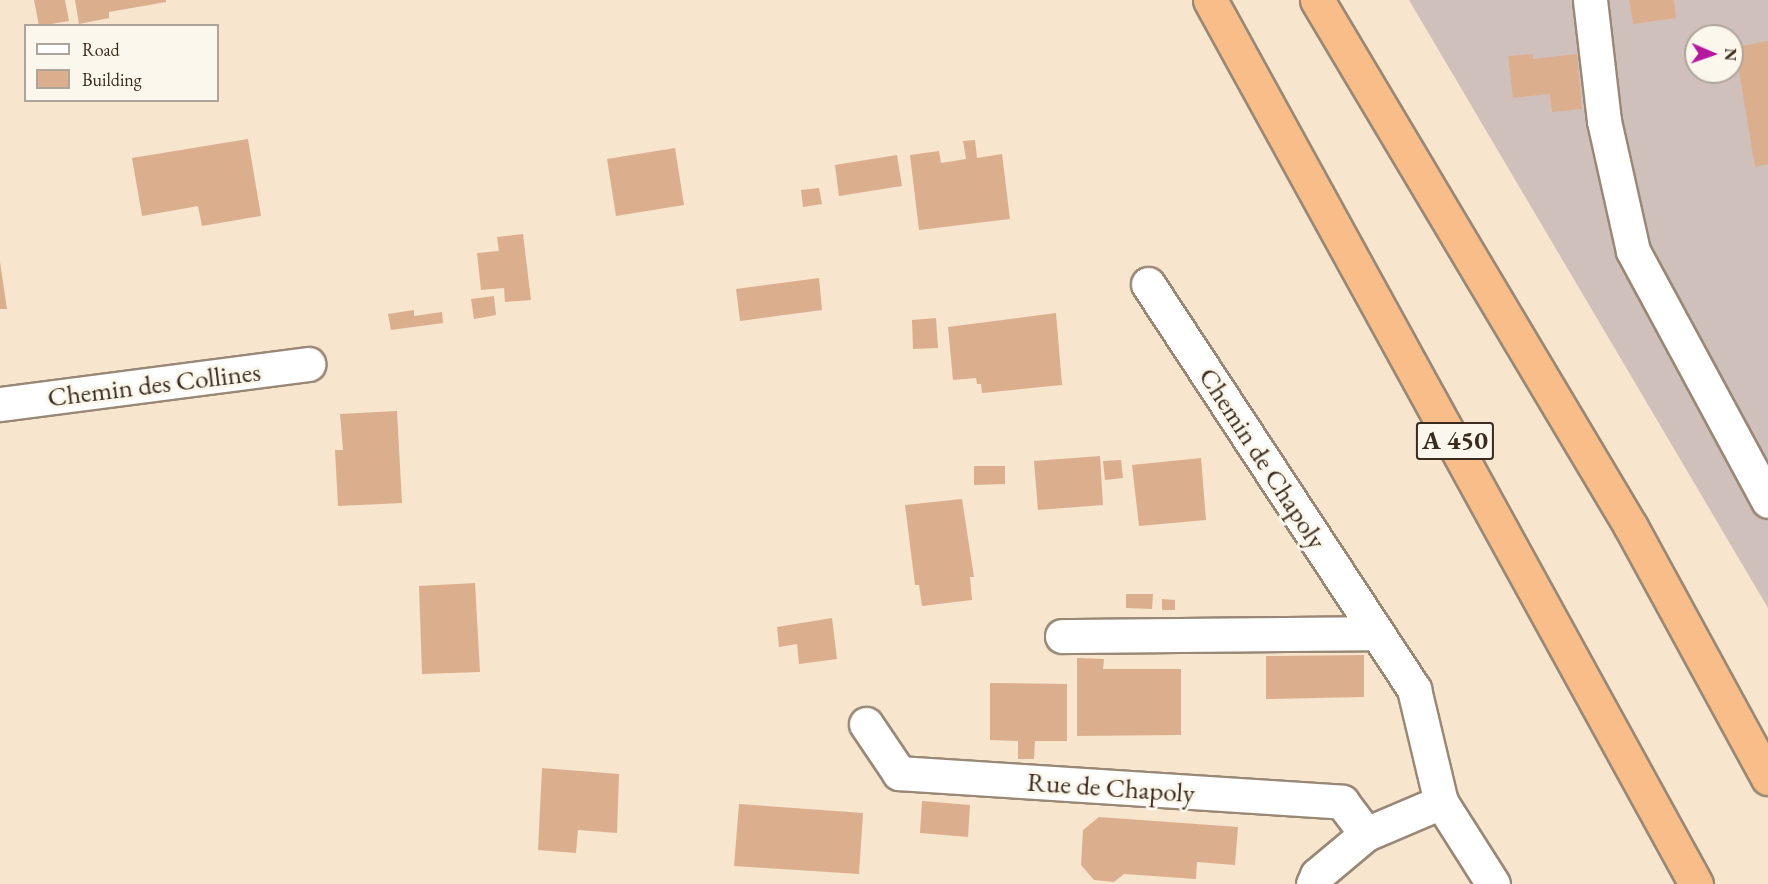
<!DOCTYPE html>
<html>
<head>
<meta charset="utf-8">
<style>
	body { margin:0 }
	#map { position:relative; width:1768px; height:884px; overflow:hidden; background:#f7e5ce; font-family:"EB Garamond",serif }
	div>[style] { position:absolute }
	.industrial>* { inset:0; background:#d0c0bc }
	.building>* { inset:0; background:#dbaf8e }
	.roads { filter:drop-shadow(2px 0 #998876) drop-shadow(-2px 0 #998876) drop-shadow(0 2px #998876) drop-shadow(0 -2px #998876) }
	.street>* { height:33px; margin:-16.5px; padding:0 16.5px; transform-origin:16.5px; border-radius:16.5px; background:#fff }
	.highway>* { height:33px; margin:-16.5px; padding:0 16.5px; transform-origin:16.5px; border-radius:16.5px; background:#f8bd88 }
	span { translate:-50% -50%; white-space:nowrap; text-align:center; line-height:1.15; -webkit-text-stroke:6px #fbf7ec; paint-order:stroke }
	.shield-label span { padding:2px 4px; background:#fbf7ec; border:2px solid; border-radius:4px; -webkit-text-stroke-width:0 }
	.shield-label { font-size:26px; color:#3b2a1e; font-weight:700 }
	.street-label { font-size:27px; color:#3b2a1e }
	.legend { position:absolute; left:24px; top:24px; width:195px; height:78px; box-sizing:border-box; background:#fbf7ec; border:2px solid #aea59a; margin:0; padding:8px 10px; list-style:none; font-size:18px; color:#3b2a1e }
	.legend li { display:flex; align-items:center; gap:12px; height:30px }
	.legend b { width:30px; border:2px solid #aea59a }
	.north { position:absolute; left:1684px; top:24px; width:60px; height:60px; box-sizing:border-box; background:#fbf7ec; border:2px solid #aea59a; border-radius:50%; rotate:92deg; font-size:16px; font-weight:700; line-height:24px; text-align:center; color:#3b2a1e }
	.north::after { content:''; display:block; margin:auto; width:21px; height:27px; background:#b5179e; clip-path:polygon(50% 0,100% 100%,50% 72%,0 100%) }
</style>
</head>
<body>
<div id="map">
	<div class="industrial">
		<i style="clip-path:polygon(evenodd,1409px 0,1768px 0,1768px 608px,1409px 0,1696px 36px,1732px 36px,1732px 72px,1696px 72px,1696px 36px)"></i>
	</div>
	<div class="building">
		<i style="clip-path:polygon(34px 0,65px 0,69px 21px,39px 26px)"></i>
		<i style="clip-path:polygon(75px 0,166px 0,166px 2px,109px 12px,109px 18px,79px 24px)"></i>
		<i style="clip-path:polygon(1629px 0,1674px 0,1676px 18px,1633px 24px)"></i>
		<i style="clip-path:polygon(1768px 41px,1768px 164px,1755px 167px,1735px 47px)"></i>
		<i style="clip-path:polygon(1533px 54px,1533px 59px,1577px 54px,1582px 109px,1552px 112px,1550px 94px,1513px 98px,1508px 56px)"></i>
		<i style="clip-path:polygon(248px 139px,261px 216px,202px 226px,198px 206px,142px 216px,132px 158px)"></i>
		<i style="clip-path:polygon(975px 140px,977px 158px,1002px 154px,1010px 219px,919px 230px,910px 155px,939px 151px,941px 163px,966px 159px,963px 141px)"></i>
		<i style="clip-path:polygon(675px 148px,684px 205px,616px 216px,607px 159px)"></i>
		<i style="clip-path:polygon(897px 155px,902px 186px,839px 196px,835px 165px)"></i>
		<i style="clip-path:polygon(819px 188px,822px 204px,803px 207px,801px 190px)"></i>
		<i style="clip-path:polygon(523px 234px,531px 300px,505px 302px,504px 288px,481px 290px,477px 253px,499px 251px,497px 237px)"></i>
		<i style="clip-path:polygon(0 262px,7px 309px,0 309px)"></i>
		<i style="clip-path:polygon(819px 278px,822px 310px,740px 321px,736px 289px)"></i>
		<i style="clip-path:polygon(494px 296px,496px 315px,474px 319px,471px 299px)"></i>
		<i style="clip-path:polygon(414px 310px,414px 316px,442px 312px,443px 323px,391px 330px,388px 314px)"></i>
		<i style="clip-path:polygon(1056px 313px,1062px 385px,982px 393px,981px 384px,977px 384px,976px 378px,953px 380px,948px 327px)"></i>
		<i style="clip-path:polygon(936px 318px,938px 348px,913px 349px,912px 320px)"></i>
		<i style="clip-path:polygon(397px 411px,402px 503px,338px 506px,335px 450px,343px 450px,340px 414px)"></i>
		<i style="clip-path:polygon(1100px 456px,1103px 505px,1038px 510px,1034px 461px)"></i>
		<i style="clip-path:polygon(1201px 458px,1206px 520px,1139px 526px,1132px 465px)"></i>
		<i style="clip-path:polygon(1121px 460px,1123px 478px,1105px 480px,1103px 461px)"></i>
		<i style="clip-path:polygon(974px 466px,1005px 466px,1005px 484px,974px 485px)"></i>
		<i style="clip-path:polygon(962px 499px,974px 577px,970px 577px,972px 600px,922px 606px,919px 585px,915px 585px,905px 505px)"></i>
		<i style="clip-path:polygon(475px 583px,480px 672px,422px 674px,419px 586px)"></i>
		<i style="clip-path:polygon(1126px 594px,1153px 594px,1152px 609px,1126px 608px)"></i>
		<i style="clip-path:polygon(1162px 599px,1175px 600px,1175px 610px,1162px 610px)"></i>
		<i style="clip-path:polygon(832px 618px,837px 659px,799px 664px,797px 644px,779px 647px,777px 627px)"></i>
		<i style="clip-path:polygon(1364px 655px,1364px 697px,1266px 699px,1266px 656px)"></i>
		<i style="clip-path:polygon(1077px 658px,1104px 659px,1103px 669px,1181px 669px,1181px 735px,1077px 736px)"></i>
		<i style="clip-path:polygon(990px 683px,1067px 684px,1067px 741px,1035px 741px,1034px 759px,1018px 759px,1018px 741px,990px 740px)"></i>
		<i style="clip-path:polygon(542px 768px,619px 774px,617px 833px,578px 830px,576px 853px,538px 850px)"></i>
		<i style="clip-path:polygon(922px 801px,970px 805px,968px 837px,920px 833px)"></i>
		<i style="clip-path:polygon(739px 804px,863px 813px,859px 874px,734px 866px)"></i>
		<i style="clip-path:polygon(1099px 817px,1238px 827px,1235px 865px,1197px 862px,1196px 879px,1124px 874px,1114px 882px,1094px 880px,1081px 865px,1083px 830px)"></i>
	</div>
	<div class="roads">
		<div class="street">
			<i style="left:1590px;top:0;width:122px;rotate:83.4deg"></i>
			<i style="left:1604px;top:121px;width:133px;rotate:77.4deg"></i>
			<i style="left:1633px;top:251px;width:284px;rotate:61.6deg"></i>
			<i style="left:1148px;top:284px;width:485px;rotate:56.7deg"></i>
			<i style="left:1414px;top:689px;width:116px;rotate:76.6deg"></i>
			<i style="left:0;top:404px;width:311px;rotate:-7.4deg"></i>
			<i style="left:1062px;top:636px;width:315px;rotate:-0.5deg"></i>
			<i style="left:866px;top:724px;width:59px;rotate:56deg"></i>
			<i style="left:899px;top:773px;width:444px;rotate:3.7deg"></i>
			<i style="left:1342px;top:802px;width:40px;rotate:53deg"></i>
			<i style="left:1313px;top:884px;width:10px;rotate:-66deg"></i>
			<i style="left:1317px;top:875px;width:64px;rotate:-39.9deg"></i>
			<i style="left:1366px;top:834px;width:82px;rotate:-23.1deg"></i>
			<i style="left:1441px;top:802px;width:97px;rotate:57.6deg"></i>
		</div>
		<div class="highway">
			<i style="left:1210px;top:0;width:1009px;rotate:61.2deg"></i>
			<i style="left:1317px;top:0;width:613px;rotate:59.21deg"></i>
			<i style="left:1631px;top:527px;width:286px;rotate:61.4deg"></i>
		</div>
	</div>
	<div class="shield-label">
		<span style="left:1455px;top:441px">A 450</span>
	</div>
	<div class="street-label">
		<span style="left:154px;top:384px;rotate:-7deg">Chemin des Collines</span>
		<span style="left:1263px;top:458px;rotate:57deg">Chemin de Chapoly</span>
		<span style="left:1111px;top:787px;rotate:4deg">Rue de Chapoly</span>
	</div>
	<ul class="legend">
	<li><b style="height:8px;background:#fff"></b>Road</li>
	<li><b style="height:16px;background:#dbaf8e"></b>Building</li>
	</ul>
	<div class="north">N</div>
</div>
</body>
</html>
